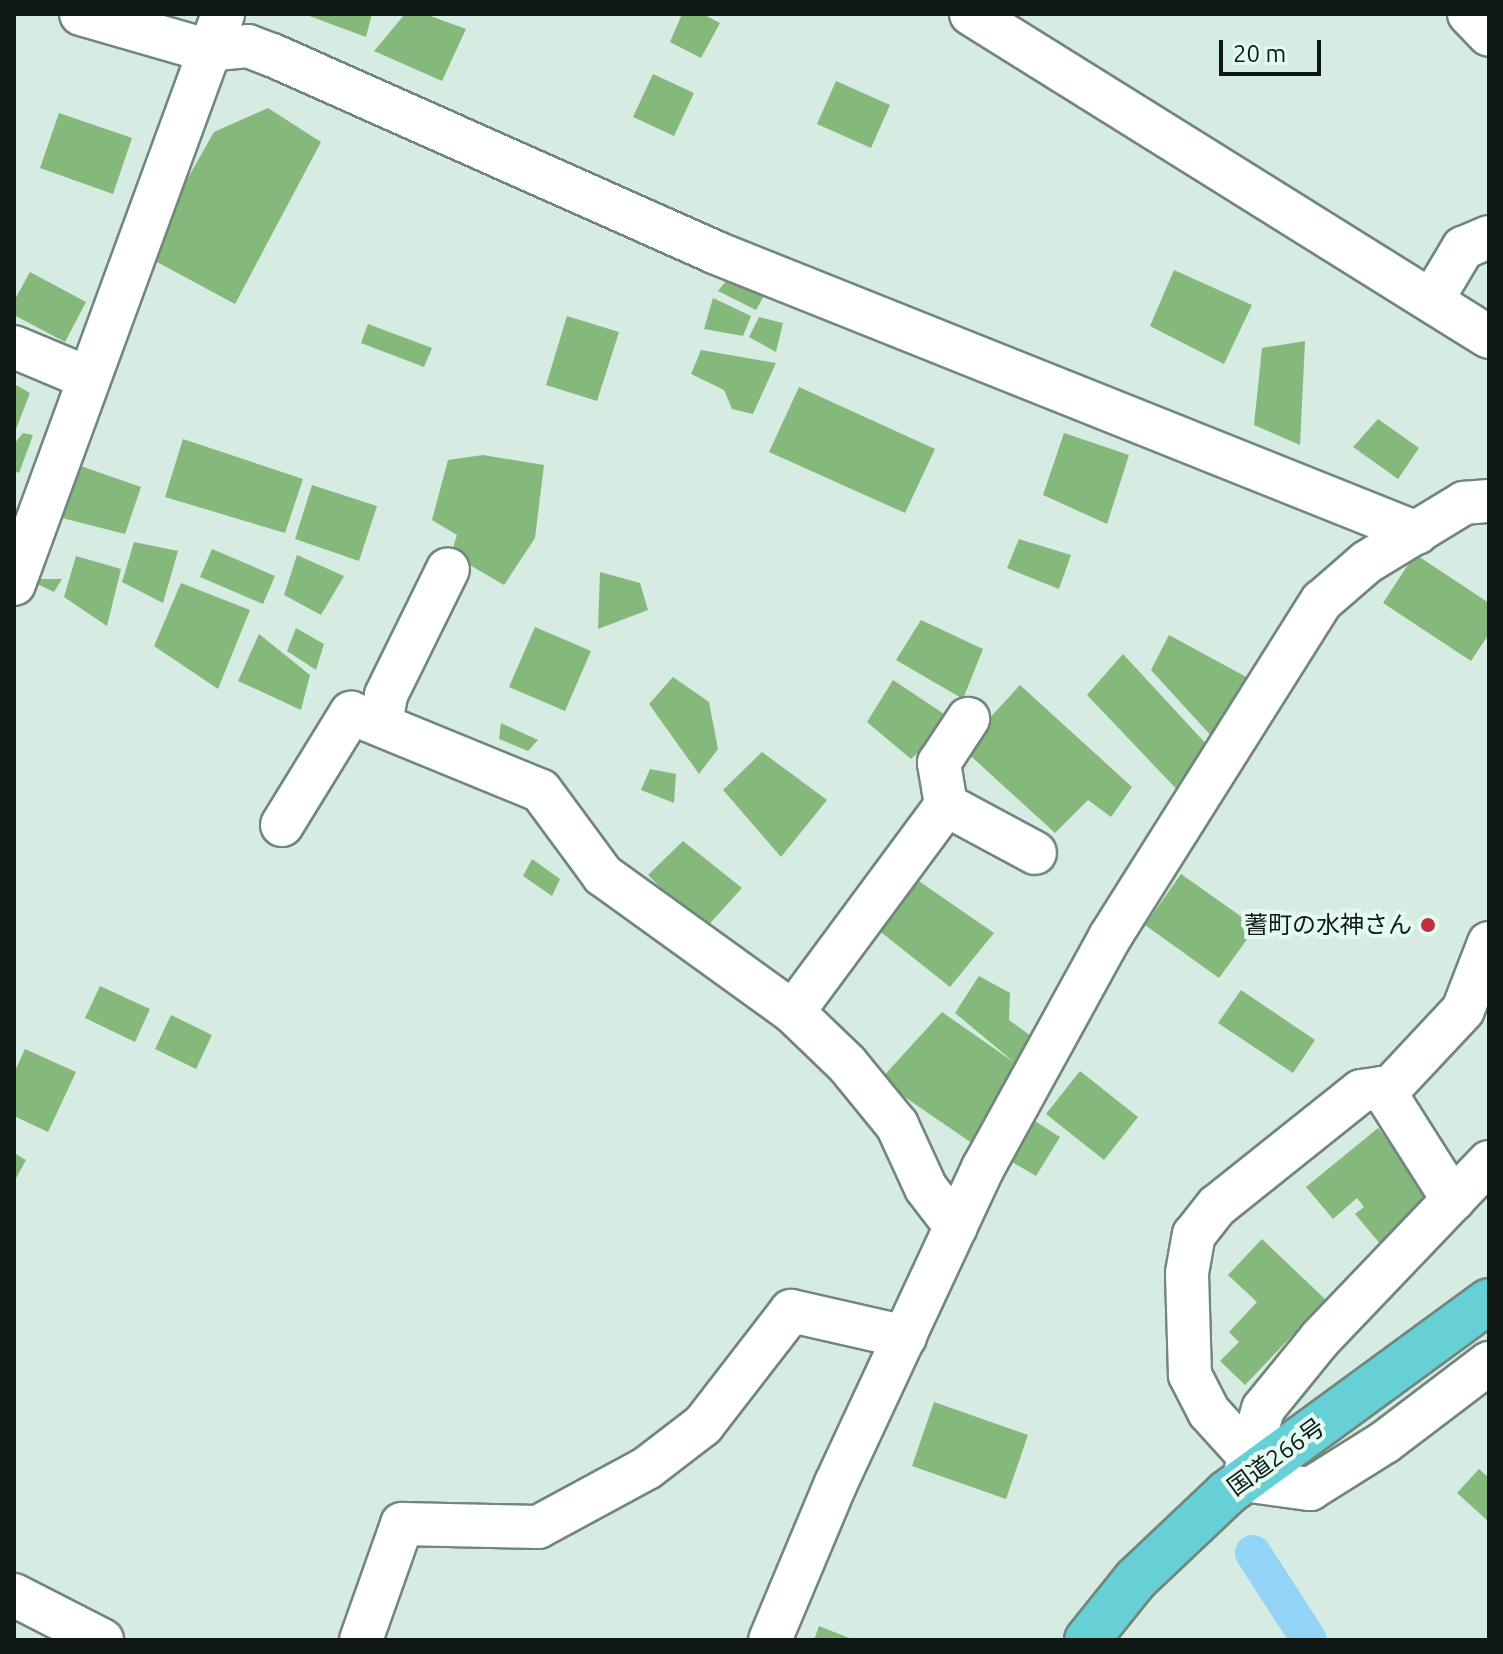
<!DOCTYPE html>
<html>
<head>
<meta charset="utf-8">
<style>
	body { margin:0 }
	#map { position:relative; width:1503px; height:1654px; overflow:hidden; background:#d6ece3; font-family:Ubuntu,"Noto Sans JP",sans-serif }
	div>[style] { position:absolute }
	.canal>* { height:36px; margin:-18px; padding:0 18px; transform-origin:18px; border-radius:18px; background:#93d4f6 }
	.building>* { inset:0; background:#85b87b }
	.roads { filter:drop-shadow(2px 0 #71867e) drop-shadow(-2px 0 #71867e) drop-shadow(0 2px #71867e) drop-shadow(0 -2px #71867e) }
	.street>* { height:42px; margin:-21px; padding:0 21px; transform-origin:21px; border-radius:21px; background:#fff }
	.highway>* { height:44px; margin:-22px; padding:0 22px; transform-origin:22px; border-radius:22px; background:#66d0d6 }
	.dots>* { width:22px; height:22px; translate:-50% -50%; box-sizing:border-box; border:4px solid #e3faf1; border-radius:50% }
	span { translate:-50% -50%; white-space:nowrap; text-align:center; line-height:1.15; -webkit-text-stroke:8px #e3faf1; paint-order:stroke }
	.poi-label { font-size:24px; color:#101815 }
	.right { translate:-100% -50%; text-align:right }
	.street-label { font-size:24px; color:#101815 }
	.frame { position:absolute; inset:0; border:16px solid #101815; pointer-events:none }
	.scale { position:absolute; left:1219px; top:40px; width:102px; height:36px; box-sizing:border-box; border:4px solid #101815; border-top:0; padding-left:10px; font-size:24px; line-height:28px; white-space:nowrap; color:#101815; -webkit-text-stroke:6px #e3faf1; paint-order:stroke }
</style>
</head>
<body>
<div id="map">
	<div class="canal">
		<i style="left:1253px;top:1553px;width:103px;rotate:57.2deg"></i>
	</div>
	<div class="building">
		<i style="clip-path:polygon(304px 14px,372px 14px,366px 37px)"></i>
		<i style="clip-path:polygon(405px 14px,425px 14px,466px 29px,442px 81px,374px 51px)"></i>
		<i style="clip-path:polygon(682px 14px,703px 14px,720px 23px,701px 58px,670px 42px)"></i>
		<i style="clip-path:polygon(653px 74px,694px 93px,674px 136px,633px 117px)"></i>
		<i style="clip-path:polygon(836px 81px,890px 105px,871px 148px,817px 124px)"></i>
		<i style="clip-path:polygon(268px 108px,321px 142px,235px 304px,144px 255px,214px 132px)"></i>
		<i style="clip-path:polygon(59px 113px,132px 138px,113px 194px,40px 168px)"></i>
		<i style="clip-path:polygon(1174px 270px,1252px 305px,1224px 364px,1150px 326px)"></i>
		<i style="clip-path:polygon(30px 272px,86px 302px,65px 342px,14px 315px,14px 301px)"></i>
		<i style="clip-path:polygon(730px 276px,768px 289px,756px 310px,718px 291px)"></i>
		<i style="clip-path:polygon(713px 298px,751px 316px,743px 336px,704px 329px)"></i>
		<i style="clip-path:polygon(567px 316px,619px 332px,597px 401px,546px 385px)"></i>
		<i style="clip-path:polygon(759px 317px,783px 323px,776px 352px,749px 337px)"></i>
		<i style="clip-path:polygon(368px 324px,432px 348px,424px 367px,361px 343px)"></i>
		<i style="clip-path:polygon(1305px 341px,1300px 445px,1254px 425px,1262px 348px)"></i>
		<i style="clip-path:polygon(701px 350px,776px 363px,753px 414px,732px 409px,724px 390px,691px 374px)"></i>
		<i style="clip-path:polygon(14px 384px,30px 393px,14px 434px)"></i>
		<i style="clip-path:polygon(799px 387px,935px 449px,905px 513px,769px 452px)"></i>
		<i style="clip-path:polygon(1378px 419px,1419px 448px,1398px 479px,1353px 447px)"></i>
		<i style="clip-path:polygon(23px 433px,33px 435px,19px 473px,14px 471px,14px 444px)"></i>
		<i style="clip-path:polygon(1064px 433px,1129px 455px,1107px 524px,1043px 495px)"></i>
		<i style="clip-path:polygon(183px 439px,303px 479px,285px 533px,165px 497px)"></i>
		<i style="clip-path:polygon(483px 455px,544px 465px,535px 538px,504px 585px,451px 554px,457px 535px,432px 520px,448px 460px)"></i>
		<i style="clip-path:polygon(78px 465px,141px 487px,125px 534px,62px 518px)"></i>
		<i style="clip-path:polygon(312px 485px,377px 506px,359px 561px,295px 539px)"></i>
		<i style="clip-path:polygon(1019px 539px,1071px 555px,1059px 589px,1007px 568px)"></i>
		<i style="clip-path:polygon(134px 542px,178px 551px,163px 603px,122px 582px)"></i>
		<i style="clip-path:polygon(212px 549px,275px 576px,263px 604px,200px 577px)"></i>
		<i style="clip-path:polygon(1415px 554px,1489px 603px,1489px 634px,1471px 661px,1383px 603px)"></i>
		<i style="clip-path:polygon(297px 555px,344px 576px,321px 615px,284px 595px)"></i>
		<i style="clip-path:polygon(76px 556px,121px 569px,107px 626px,64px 597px)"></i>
		<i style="clip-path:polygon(600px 572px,640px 583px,648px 610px,598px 629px)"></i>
		<i style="clip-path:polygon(27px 579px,62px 579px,54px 592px)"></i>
		<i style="clip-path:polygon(181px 583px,250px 610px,218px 689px,154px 646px)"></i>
		<i style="clip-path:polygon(921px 620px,983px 649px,963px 699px,896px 660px)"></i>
		<i style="clip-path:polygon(535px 627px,591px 651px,565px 711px,509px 687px)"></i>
		<i style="clip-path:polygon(296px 628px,324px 644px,316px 670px,287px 651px)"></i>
		<i style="clip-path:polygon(259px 634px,310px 675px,301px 710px,238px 681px)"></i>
		<i style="clip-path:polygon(1169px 635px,1261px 685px,1224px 750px,1151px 670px)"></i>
		<i style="clip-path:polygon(1123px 654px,1220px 759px,1186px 799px,1087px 695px)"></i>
		<i style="clip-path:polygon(673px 677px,709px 702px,718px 749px,699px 774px,649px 704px)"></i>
		<i style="clip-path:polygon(893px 680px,953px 720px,911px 759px,867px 722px)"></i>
		<i style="clip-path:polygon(1020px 685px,1132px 787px,1111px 817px,1088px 800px,1055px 833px,962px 748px)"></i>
		<i style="clip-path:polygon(501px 723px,538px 740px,528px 751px,499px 739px)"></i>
		<i style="clip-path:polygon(762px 752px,827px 800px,781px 857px,723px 790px)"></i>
		<i style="clip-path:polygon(650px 769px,676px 774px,674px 803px,641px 790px)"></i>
		<i style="clip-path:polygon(683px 841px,742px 888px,703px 931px,648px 875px)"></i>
		<i style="clip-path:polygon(532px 859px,560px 879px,552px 896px,523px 876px)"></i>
		<i style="clip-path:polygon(1181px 874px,1256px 927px,1219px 978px,1145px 925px)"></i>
		<i style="clip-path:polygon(910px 875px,994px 933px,950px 987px,872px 925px)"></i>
		<i style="clip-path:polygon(979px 976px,1010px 993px,1009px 1020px,1035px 1039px,979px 1148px,880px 1080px,942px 1012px,1015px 1063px,955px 1013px)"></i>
		<i style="clip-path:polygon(100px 986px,150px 1009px,135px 1042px,85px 1018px)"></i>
		<i style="clip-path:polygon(1241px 990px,1315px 1040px,1293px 1073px,1218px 1023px)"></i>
		<i style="clip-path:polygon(171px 1015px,212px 1035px,196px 1069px,155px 1049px)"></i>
		<i style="clip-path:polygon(25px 1049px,76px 1072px,48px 1132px,14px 1116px,14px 1073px)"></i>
		<i style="clip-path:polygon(1080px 1071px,1138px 1117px,1104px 1160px,1046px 1114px)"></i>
		<i style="clip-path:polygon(1027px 1116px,1060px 1137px,1036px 1176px,1002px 1156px)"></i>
		<i style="clip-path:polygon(1378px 1128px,1438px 1200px,1382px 1246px,1355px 1214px,1364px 1207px,1357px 1198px,1333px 1219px,1306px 1187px)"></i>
		<i style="clip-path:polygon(14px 1153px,26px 1160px,14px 1182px)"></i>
		<i style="clip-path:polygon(1262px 1239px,1326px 1300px,1245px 1385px,1220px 1361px,1239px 1342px,1229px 1332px,1257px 1302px,1228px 1275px)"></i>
		<i style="clip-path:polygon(934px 1402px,1028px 1435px,1006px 1499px,912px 1466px)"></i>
		<i style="clip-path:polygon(1479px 1469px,1489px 1478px,1489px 1522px,1457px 1493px)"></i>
		<i style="clip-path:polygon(819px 1626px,854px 1640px,814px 1640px)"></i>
	</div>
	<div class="roads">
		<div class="street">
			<i style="left:81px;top:14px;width:130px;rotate:16.1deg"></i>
			<i style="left:206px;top:50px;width:42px;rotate:-5.4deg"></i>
			<i style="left:248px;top:46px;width:26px;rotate:21deg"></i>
			<i style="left:272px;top:55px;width:484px;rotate:24deg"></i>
			<i style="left:714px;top:252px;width:757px;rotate:21.79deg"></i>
			<i style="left:971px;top:14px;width:610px;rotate:31.95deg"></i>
			<i style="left:1469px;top:14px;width:29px;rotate:46deg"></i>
			<i style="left:1432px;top:300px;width:61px;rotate:-59.2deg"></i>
			<i style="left:1463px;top:248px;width:28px;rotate:-23deg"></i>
			<i style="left:14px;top:347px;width:80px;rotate:22.7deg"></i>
			<i style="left:14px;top:584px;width:607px;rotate:-69.86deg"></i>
			<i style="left:381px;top:724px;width:29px;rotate:-80deg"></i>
			<i style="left:386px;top:695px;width:140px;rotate:-63.8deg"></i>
			<i style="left:946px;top:805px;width:43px;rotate:-99.5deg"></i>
			<i style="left:939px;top:763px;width:53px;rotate:-56.6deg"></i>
			<i style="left:282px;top:825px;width:132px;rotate:-58.4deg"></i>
			<i style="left:351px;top:713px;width:205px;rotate:22.3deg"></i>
			<i style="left:541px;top:791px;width:104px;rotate:53.6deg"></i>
			<i style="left:603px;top:875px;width:234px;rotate:35.8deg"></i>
			<i style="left:793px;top:1012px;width:75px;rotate:43.9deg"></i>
			<i style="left:847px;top:1064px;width:79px;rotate:50.7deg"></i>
			<i style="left:897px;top:1125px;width:69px;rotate:65.3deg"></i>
			<i style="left:926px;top:1188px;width:49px;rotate:52.4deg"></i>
			<i style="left:793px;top:1012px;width:257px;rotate:-53.5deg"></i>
			<i style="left:946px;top:805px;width:101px;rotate:28.3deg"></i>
			<i style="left:1382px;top:1088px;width:133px;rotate:57.6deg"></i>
			<i style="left:1489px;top:1162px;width:245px;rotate:133.7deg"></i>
			<i style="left:1320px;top:1339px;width:90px;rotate:129.2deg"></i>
			<i style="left:1263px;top:1409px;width:74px;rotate:105.7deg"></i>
			<i style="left:1243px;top:1480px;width:68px;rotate:7.7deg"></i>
			<i style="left:1310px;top:1489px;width:89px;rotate:-32.1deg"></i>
			<i style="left:1385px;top:1442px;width:131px;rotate:-37.2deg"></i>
			<i style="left:1250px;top:1457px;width:61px;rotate:-132.3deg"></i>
			<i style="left:1209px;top:1412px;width:42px;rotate:-117.2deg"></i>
			<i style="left:1190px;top:1375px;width:102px;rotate:-91.7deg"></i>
			<i style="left:1187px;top:1273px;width:39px;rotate:-80deg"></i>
			<i style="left:1194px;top:1235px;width:37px;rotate:-52deg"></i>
			<i style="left:1217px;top:1206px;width:184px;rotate:-38.6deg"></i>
			<i style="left:1361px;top:1091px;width:30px;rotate:-8deg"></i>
			<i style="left:1391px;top:1087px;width:105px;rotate:-46.9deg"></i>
			<i style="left:1463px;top:1010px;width:72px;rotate:-68.8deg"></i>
			<i style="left:14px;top:1595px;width:99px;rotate:27.1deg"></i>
			<i style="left:361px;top:1640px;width:123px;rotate:-70.5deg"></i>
			<i style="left:402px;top:1524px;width:136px;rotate:1.3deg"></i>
			<i style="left:538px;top:1527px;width:124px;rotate:-28.4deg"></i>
			<i style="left:647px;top:1468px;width:71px;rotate:-37.5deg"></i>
			<i style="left:703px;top:1425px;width:144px;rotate:-52.3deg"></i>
			<i style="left:791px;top:1311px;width:117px;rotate:12.8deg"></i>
			<i style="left:770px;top:1640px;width:170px;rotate:-67.2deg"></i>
			<i style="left:836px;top:1483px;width:348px;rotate:-65deg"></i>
			<i style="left:983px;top:1168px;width:264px;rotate:-61.2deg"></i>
			<i style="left:1110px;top:937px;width:397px;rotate:-57.8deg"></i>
			<i style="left:1322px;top:601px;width:60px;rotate:-40.9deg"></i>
			<i style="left:1367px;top:562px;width:114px;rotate:-31.3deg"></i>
			<i style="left:1464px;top:503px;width:25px;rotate:-5deg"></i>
		</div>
		<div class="highway">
			<i style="left:1087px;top:1640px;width:77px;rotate:-51.3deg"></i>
			<i style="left:1135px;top:1580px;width:128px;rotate:-43.4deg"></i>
			<i style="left:1228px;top:1492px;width:323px;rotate:-36.2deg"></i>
		</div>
	</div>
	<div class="dots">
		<i style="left:1428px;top:925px;background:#c03041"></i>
	</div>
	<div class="poi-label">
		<span class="right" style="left:1412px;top:925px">蓍町の水神さん</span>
	</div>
	<div class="street-label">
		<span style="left:1276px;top:1457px;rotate:-36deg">国道266号</span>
	</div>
	<div class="frame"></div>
	<div class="scale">20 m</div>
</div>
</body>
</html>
